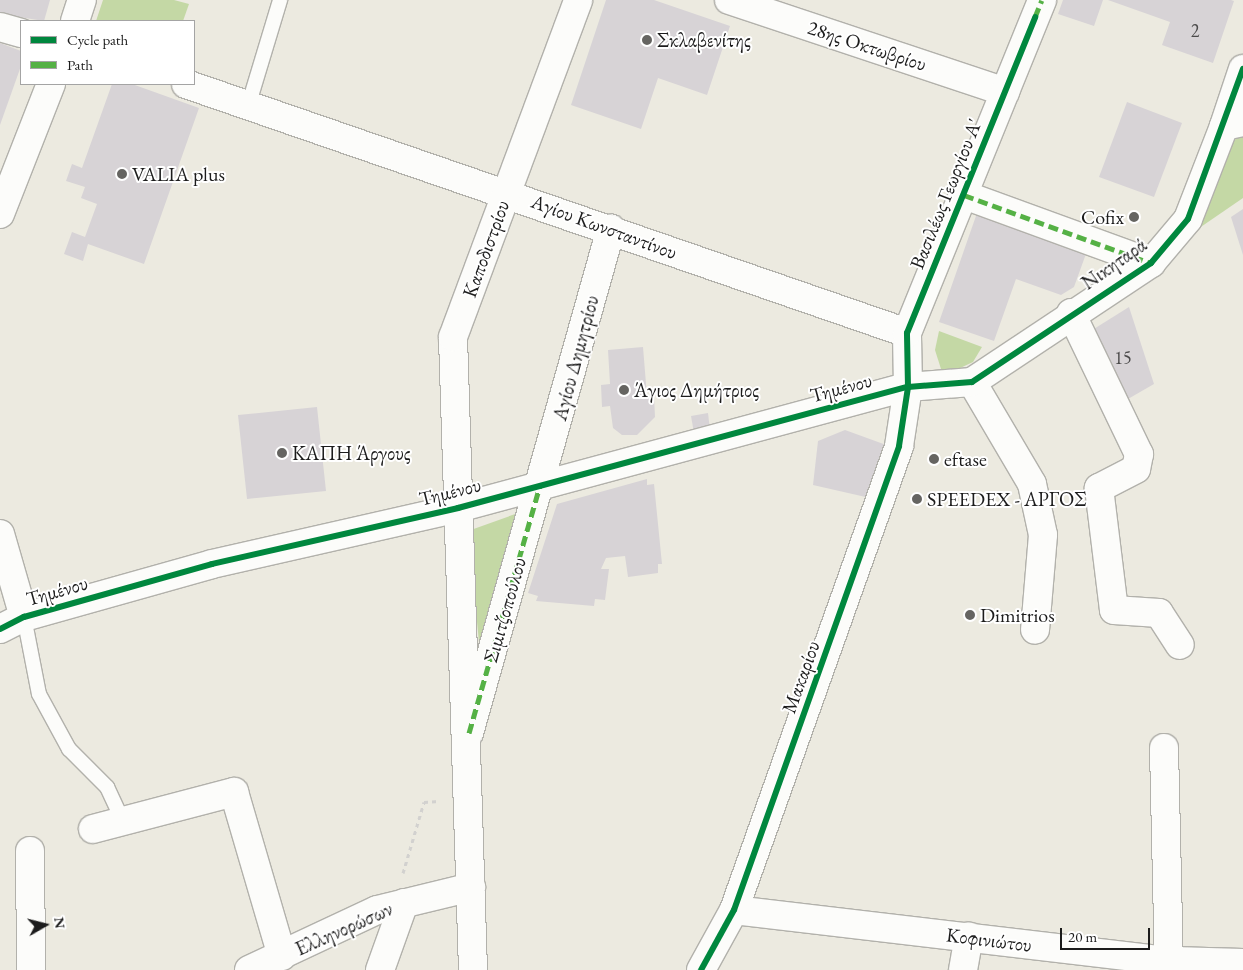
<!DOCTYPE html>
<html>
<head>
<meta charset="utf-8">
<style>
	body { margin:0 }
	#map { position:relative; width:1243px; height:970px; overflow:hidden; background:#eceae0; font-family:"EB Garamond",serif }
	div>[style] { position:absolute }
	.green>* { inset:0; background:#c4d8a5 }
	.building>* { inset:0; background:#d7d3d6 }
	.path>* { height:3px; margin-top:-1.5px; transform-origin:0; background:repeating-linear-gradient(90deg,#d2d1cf 0 4px,transparent 0 8px) }
	.roads { filter:drop-shadow(1px 0 #b2b1ab) drop-shadow(-1px 0 #b2b1ab) drop-shadow(0 1px #b2b1ab) drop-shadow(0 -1px #b2b1ab) }
	.lane>* { height:14px; margin:-7px; padding:0 7px; transform-origin:7px; border-radius:7px; background:#fcfcfa }
	.street>* { height:28px; margin:-14px; padding:0 14px; transform-origin:14px; border-radius:14px; background:#fcfcfa }
	.secondary>* { height:28px; margin:-14px; padding:0 14px; transform-origin:14px; border-radius:14px; background:#fcfcfa }
	.quiet>* { height:5px; margin-top:-2.5px; transform-origin:0; background:repeating-linear-gradient(90deg,#55b145 0 10px,transparent 0 15px) }
	.cycleway>* { height:6px; margin:-3px; padding:0 3px; transform-origin:3px; border-radius:3px; background:#00873e }
	.dots>* { width:14px; height:14px; translate:-50% -50%; box-sizing:border-box; border:2px solid #fff; border-radius:50% }
	span { translate:-50% -50%; white-space:nowrap; text-align:center; line-height:1.15; -webkit-text-stroke:4px #fff; paint-order:stroke }
	.number-label { font-size:18px; color:#4b4a4a }
	.number-label span { -webkit-text-stroke-width:0 }
	.poi-label { font-size:20px; color:#1c1c1c }
	.left { translate:0 -50%; text-align:left }
	.right { translate:-100% -50%; text-align:right }
	.street-label { font-size:20px; color:#1c1c1c }
	.legend { position:absolute; left:20px; top:20px; width:175px; height:65px; box-sizing:border-box; background:#fff; border:1px solid #a4a4a4; margin:0; padding:6px 9px; list-style:none; font-size:15px; color:#1c1c1c }
	.legend li { display:flex; align-items:center; gap:10px; height:25px }
	.legend b { width:25px; border:1px solid #a4a4a4 }
	.north { position:absolute; left:20px; top:900px; width:50px; height:50px; -webkit-text-stroke:4px #fff; paint-order:stroke; rotate:82deg; font-size:14px; font-weight:700; line-height:20px; text-align:center; color:#1c1c1c }
	.north::after { content:''; display:block; margin:auto; width:18px; height:22px; background:#1c1c1c; clip-path:polygon(50% 0,100% 100%,50% 72%,0 100%) }
	.scale { position:absolute; left:1060px; top:928px; width:90px; height:22px; box-sizing:border-box; border:2px solid #1c1c1c; border-top:0; padding-left:6px; font-size:15px; line-height:18px; white-space:nowrap; color:#1c1c1c; -webkit-text-stroke:4px #fff; paint-order:stroke }
</style>
</head>
<body>
<div id="map">
	<div class="green">
		<i style="clip-path:polygon(103px 0,174px 0,189px 4px,183px 21px,96px 21px)"></i>
		<i style="clip-path:polygon(1243px 136px,1243px 198px,1192px 233px,1227px 143px)"></i>
		<i style="clip-path:polygon(939px 331px,982px 347px,973px 362px,958px 369px,941px 369px,935px 350px)"></i>
		<i style="clip-path:polygon(518px 513px,479px 642px,468px 531px)"></i>
	</div>
	<div class="building">
		<i style="clip-path:polygon(0 0,50px 0,44px 21px,0 14px)"></i>
		<i style="clip-path:polygon(606px 0,654px 0,730px 26px,707px 95px,658px 78px,641px 129px,571px 105px)"></i>
		<i style="clip-path:polygon(1063px 0,1103px 0,1094px 26px,1058px 14px)"></i>
		<i style="clip-path:polygon(1108px 0,1231px 0,1234px 1px,1213px 63px,1162px 45px,1170px 22px)"></i>
		<i style="clip-path:polygon(0 43px,21px 51px,21px 66px,0 125px)"></i>
		<i style="clip-path:polygon(112px 84px,132px 84px,199px 108px,144px 264px,88px 244px,83px 261px,64px 254px,72px 232px,85px 237px,97px 204px,81px 198px,85px 187px,66px 181px,72px 164px,82px 168px)"></i>
		<i style="clip-path:polygon(1127px 102px,1182px 123px,1154px 197px,1099px 177px)"></i>
		<i style="clip-path:polygon(1243px 209px,1243px 255px,1231px 217px)"></i>
		<i style="clip-path:polygon(977px 213px,1087px 251px,1074px 287px,1061px 295px,1016px 279px,994px 341px,939px 322px)"></i>
		<i style="clip-path:polygon(1129px 307px,1154px 384px,1121px 403px,1089px 332px)"></i>
		<i style="clip-path:polygon(643px 347px,647px 396px,654px 396px,655px 417px,637px 435px,622px 435px,613px 428px,610px 406px,602px 407px,601px 385px,610px 384px,608px 350px)"></i>
		<i style="clip-path:polygon(317px 407px,326px 491px,247px 499px,238px 415px)"></i>
		<i style="clip-path:polygon(708px 413px,710px 430px,694px 433px,691px 416px)"></i>
		<i style="clip-path:polygon(845px 430px,889px 446px,870px 498px,813px 485px,818px 441px)"></i>
		<i style="clip-path:polygon(647px 479px,647px 485px,654px 484px,662px 564px,658px 564px,658px 573px,628px 577px,625px 556px,606px 558px,601px 569px,609px 569px,605px 600px,595px 599px,594px 606px,536px 601px,538px 596px,528px 593px,557px 504px)"></i>
	</div>
	<div class="path">
		<i style="left:403px;top:873px;width:74px;rotate:-73.5deg"></i>
		<i style="left:424px;top:802px;width:15px;rotate:-4deg"></i>
	</div>
	<div class="roads">
		<div class="lane">
			<i style="left:249px;top:103px;width:108px;rotate:-73.2deg"></i>
			<i style="left:24px;top:617px;width:78px;rotate:79deg"></i>
			<i style="left:39px;top:694px;width:63px;rotate:61.4deg"></i>
			<i style="left:69px;top:749px;width:54px;rotate:45deg"></i>
			<i style="left:107px;top:787px;width:38px;rotate:65deg"></i>
		</div>
		<div class="street">
			<i style="left:729px;top:0;width:291px;rotate:18.4deg"></i>
			<i style="left:75px;top:21px;width:22px;rotate:-72deg"></i>
			<i style="left:0;top:27px;width:22px;rotate:16deg"></i>
			<i style="left:186px;top:84px;width:763px;rotate:19.05deg"></i>
			<i style="left:1224px;top:126px;width:60px;rotate:-71.6deg"></i>
			<i style="left:964px;top:195px;width:199px;rotate:20deg"></i>
			<i style="left:0;top:214px;width:140px;rotate:-68.6deg"></i>
			<i style="left:1071px;top:313px;width:157px;rotate:64.3deg"></i>
			<i style="left:1139px;top:454px;width:15px;rotate:101deg"></i>
			<i style="left:1136px;top:469px;width:42px;rotate:152.8deg"></i>
			<i style="left:1099px;top:488px;width:123px;rotate:83deg"></i>
			<i style="left:1114px;top:610px;width:45px;rotate:3.8deg"></i>
			<i style="left:1159px;top:613px;width:38px;rotate:57deg"></i>
			<i style="left:972px;top:382px;width:118px;rotate:59.5deg"></i>
			<i style="left:1032px;top:484px;width:52px;rotate:77.8deg"></i>
			<i style="left:1043px;top:535px;width:95px;rotate:94.8deg"></i>
			<i style="left:0;top:534px;width:86px;rotate:73.9deg"></i>
			<i style="left:469px;top:733px;width:524px;rotate:-74.27deg"></i>
			<i style="left:1164px;top:748px;width:222px;rotate:88.7deg"></i>
			<i style="left:93px;top:829px;width:146px;rotate:-14.7deg"></i>
			<i style="left:234px;top:792px;width:171px;rotate:73.7deg"></i>
			<i style="left:30px;top:851px;width:119px;rotate:89.5deg"></i>
			<i style="left:734px;top:910px;width:492px;rotate:-70.4deg"></i>
			<i style="left:899px;top:446px;width:60px;rotate:-81.3deg"></i>
			<i style="left:908px;top:387px;width:54px;rotate:-91.1deg"></i>
			<i style="left:907px;top:333px;width:359px;rotate:-67.9deg"></i>
			<i style="left:249px;top:970px;width:141px;rotate:-25.1deg"></i>
			<i style="left:377px;top:910px;width:97px;rotate:-13.7deg"></i>
			<i style="left:380px;top:970px;width:71px;rotate:-70.3deg"></i>
			<i style="left:963px;top:970px;width:34px;rotate:-80deg"></i>
		</div>
		<div class="secondary">
			<i style="left:0;top:629px;width:27px;rotate:-27deg"></i>
			<i style="left:24px;top:617px;width:195px;rotate:-15.7deg"></i>
			<i style="left:212px;top:564px;width:252px;rotate:-12.8deg"></i>
			<i style="left:458px;top:508px;width:466px;rotate:-15.1deg"></i>
			<i style="left:908px;top:387px;width:64px;rotate:-4.5deg"></i>
			<i style="left:972px;top:382px;width:215px;rotate:-33.6deg"></i>
			<i style="left:1151px;top:263px;width:57px;rotate:-49.9deg"></i>
			<i style="left:1188px;top:219px;width:100px;rotate:-68.8deg"></i>
			<i style="left:1224px;top:126px;width:19px;rotate:-12deg"></i>
			<i style="left:473px;top:970px;width:633px;rotate:-91.81deg"></i>
			<i style="left:453px;top:337px;width:359px;rotate:-69.6deg"></i>
			<i style="left:701px;top:970px;width:68px;rotate:-61.2deg"></i>
			<i style="left:734px;top:910px;width:440px;rotate:6.7deg"></i>
			<i style="left:1171px;top:961px;width:72px;rotate:1.6deg"></i>
		</div>
	</div>
	<div class="quiet">
		<i style="left:1035px;top:17px;width:18px;rotate:-68deg"></i>
		<i style="left:964px;top:195px;width:199px;rotate:20deg"></i>
		<i style="left:469px;top:733px;width:257px;rotate:-74deg"></i>
	</div>
	<div class="cycleway">
		<i style="left:0;top:629px;width:27px;rotate:-27deg"></i>
		<i style="left:24px;top:617px;width:195px;rotate:-15.7deg"></i>
		<i style="left:212px;top:564px;width:252px;rotate:-12.8deg"></i>
		<i style="left:458px;top:508px;width:466px;rotate:-15.1deg"></i>
		<i style="left:908px;top:387px;width:64px;rotate:-4.5deg"></i>
		<i style="left:972px;top:382px;width:215px;rotate:-33.6deg"></i>
		<i style="left:1151px;top:263px;width:57px;rotate:-49.9deg"></i>
		<i style="left:1188px;top:219px;width:160px;rotate:-69.9deg"></i>
		<i style="left:701px;top:970px;width:68px;rotate:-61.2deg"></i>
		<i style="left:734px;top:910px;width:492px;rotate:-70.4deg"></i>
		<i style="left:899px;top:446px;width:60px;rotate:-81.3deg"></i>
		<i style="left:908px;top:387px;width:54px;rotate:-91.1deg"></i>
		<i style="left:907px;top:333px;width:341px;rotate:-67.9deg"></i>
	</div>
	<div class="dots">
		<i style="left:647px;top:40px;background:#656461"></i>
		<i style="left:122px;top:174px;background:#656461"></i>
		<i style="left:1134px;top:217px;background:#656461"></i>
		<i style="left:624px;top:390px;background:#656461"></i>
		<i style="left:282px;top:453px;background:#656461"></i>
		<i style="left:934px;top:459px;background:#656461"></i>
		<i style="left:917px;top:499px;background:#656461"></i>
		<i style="left:970px;top:615px;background:#656461"></i>
	</div>
	<div class="number-label">
		<span style="left:1195px;top:31px">2</span>
		<span style="left:1123px;top:358px">15</span>
	</div>
	<div class="poi-label">
		<span class="left" style="left:657px;top:40px">Σκλαβενίτης</span>
		<span class="left" style="left:132px;top:174px">VALIA plus</span>
		<span class="right" style="left:1124px;top:217px">Cofix</span>
		<span class="left" style="left:634px;top:390px">Άγιος Δημήτριος</span>
		<span class="left" style="left:292px;top:453px">ΚΑΠΗ Άργους</span>
		<span class="left" style="left:944px;top:459px">eftase</span>
		<span class="left" style="left:927px;top:499px">SPEEDEX - ΑΡΓΟΣ</span>
		<span class="left" style="left:980px;top:615px">Dimitrios</span>
	</div>
	<div class="street-label">
		<span style="left:867px;top:46px;rotate:18deg">28ης Οκτωβρίου</span>
		<span style="left:946px;top:194px;rotate:-68deg">Βασιλέως Γεωργίου Α'</span>
		<span style="left:604px;top:227px;rotate:20deg">Αγίου Κωνσταντίνου</span>
		<span style="left:486px;top:249px;rotate:-70deg">Καποδιστρίου</span>
		<span style="left:1114px;top:264px;rotate:-35deg">Νικηταρά</span>
		<span style="left:576px;top:358px;rotate:-75deg">Αγίου Δημητρίου</span>
		<span style="left:841px;top:388px;rotate:-15deg">Τημένου</span>
		<span style="left:450px;top:492px;rotate:-14deg">Τημένου</span>
		<span style="left:57px;top:591px;rotate:-16deg">Τημένου</span>
		<span style="left:505px;top:610px;rotate:-74deg">Σιμιτζοπούλου</span>
		<span style="left:801px;top:677px;rotate:-70deg">Μακαρίου</span>
		<span style="left:344px;top:929px;rotate:-24deg">Ελληνορώσων</span>
		<span style="left:989px;top:940px;rotate:7deg">Κοφινιώτου</span>
	</div>
	<ul class="legend">
	<li><b style="height:6px;background:#00873e"></b>Cycle path</li>
	<li><b style="height:6px;background:#55b145"></b>Path</li>
	</ul>
	<div class="north">N</div>
	<div class="scale">20 m</div>
</div>
</body>
</html>
